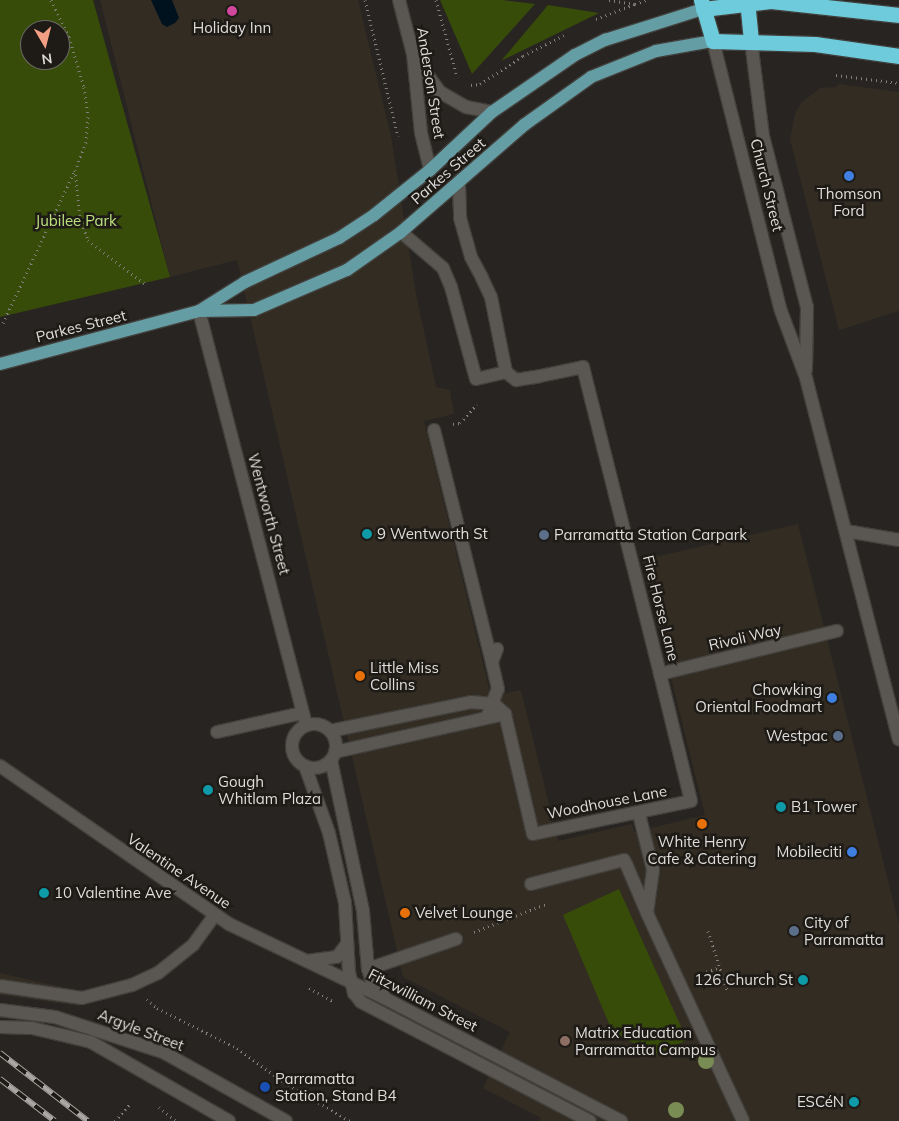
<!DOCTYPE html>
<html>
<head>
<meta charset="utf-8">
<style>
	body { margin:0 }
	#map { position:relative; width:899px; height:1121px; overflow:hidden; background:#272421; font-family:Mulish,sans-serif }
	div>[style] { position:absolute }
	.built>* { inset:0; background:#332c23 }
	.green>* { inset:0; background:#384c09 }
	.water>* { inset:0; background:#00121e }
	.path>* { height:3px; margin-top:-1.5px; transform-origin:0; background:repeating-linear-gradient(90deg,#817f7c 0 1px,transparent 0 5px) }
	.roads { filter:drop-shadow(1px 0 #42403c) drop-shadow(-1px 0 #42403c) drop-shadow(0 1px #42403c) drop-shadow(0 -1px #42403c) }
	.lane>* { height:12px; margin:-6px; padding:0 6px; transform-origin:6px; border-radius:6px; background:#5a5753 }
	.street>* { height:12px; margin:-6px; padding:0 6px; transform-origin:6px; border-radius:6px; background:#5a5753 }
	.secondary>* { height:12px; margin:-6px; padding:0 6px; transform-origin:6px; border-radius:6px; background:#5a5753 }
	.secondary>.ring { margin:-6px; padding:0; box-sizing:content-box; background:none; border:12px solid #5a5753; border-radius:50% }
	.primary>* { height:12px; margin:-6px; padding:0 6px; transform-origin:6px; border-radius:6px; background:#659da5 }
	.highway>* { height:15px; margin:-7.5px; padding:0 7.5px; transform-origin:7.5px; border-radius:7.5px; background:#6dcbdc }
	.rail>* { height:5.5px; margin-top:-2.75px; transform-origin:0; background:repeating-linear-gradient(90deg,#1e1b17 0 11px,#aaa7a5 0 22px); box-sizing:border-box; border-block:1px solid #aaa7a5 }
	.trees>* { width:16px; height:16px; margin:-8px; border-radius:50%; background:#798c54 }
	.dots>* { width:14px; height:14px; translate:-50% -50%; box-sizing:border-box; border:2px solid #1e1b17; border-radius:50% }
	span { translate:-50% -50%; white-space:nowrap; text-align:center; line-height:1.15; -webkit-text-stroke:5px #1e1b17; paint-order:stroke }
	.poi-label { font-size:15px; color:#dfdddb }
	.left { translate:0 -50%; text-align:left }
	.right { translate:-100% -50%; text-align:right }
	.street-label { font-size:15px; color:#dfdddb }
	.park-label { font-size:15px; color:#bce17e }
	.north { position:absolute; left:20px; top:20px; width:50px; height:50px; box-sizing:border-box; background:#1e1b17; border:1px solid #6b6965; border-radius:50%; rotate:172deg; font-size:14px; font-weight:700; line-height:20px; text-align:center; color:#dfdddb }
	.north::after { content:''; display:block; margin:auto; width:18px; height:22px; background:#f39f83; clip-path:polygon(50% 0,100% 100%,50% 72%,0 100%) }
</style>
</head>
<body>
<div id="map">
	<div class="built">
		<i style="clip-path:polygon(100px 0,358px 0,391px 136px,416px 294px,436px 387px,450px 390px,454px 414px,424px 421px,491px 696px,521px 690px,558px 841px,632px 824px,634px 832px,705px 815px,642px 560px,798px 524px,899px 924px,899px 1121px,540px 1121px,541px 1118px,483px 1088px,510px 1032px,403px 977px,237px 260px,170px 277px)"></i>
		<i style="clip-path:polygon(839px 84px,899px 92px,899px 311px,839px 330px,790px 139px,795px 114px,801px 103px,820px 88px,836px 87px)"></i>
		<i style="clip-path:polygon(0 973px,84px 992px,80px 1006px,0 995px)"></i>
	</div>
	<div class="green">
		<i style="clip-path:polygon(evenodd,0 0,93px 0,170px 277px,0 317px,0 0,30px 30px,60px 30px,60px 60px,30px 60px,30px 30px)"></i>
		<i style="clip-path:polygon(440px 0,502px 0,535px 4px,472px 74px)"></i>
		<i style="clip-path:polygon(548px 5px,599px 13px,501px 61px)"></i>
		<i style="clip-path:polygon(619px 889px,687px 1040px,656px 1054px,613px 1033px,563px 915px)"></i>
	</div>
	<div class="water">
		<i style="clip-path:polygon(151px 0,172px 0,179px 18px,175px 23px,167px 27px,162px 24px)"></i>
	</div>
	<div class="path">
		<i style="left:51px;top:0;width:41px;rotate:64.1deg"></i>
		<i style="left:69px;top:37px;width:52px;rotate:73.3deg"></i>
		<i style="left:84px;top:87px;width:30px;rotate:82deg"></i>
		<i style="left:88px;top:117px;width:25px;rotate:95deg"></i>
		<i style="left:86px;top:142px;width:30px;rotate:111deg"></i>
		<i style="left:75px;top:170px;width:48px;rotate:84.1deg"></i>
		<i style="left:80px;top:218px;width:23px;rotate:70deg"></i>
		<i style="left:88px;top:240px;width:71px;rotate:37.5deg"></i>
		<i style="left:365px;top:0;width:140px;rotate:76.4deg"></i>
		<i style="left:436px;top:0;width:80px;rotate:74.7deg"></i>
		<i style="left:609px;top:0;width:26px;rotate:9deg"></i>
		<i style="left:635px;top:4px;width:12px;rotate:-20deg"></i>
		<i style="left:596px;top:19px;width:42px;rotate:-21deg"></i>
		<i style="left:836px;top:75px;width:64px;rotate:7.2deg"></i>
		<i style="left:471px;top:85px;width:9px;rotate:-6deg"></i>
		<i style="left:480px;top:84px;width:51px;rotate:-33.1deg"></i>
		<i style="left:523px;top:56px;width:46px;rotate:-27.1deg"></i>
		<i style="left:3px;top:323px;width:169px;rotate:-64.8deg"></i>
		<i style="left:453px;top:424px;width:7px;rotate:-8deg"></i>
		<i style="left:460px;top:423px;width:25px;rotate:-48deg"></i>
		<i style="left:708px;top:931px;width:62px;rotate:72.1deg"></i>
		<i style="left:474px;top:932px;width:77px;rotate:-21.3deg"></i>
		<i style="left:697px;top:975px;width:24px;rotate:-19deg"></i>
		<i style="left:309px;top:988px;width:29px;rotate:29deg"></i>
		<i style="left:147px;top:999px;width:13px;rotate:42deg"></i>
		<i style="left:157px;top:1008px;width:89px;rotate:26.6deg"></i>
		<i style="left:237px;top:1048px;width:58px;rotate:35.9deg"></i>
		<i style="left:284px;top:1082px;width:77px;rotate:30.6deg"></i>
		<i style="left:159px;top:1107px;width:22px;rotate:39deg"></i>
		<i style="left:115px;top:1121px;width:23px;rotate:-49deg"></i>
	</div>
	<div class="roads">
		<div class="lane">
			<i style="left:459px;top:184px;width:34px;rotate:88deg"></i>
			<i style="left:460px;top:218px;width:41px;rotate:74.2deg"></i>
			<i style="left:471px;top:257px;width:24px;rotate:62deg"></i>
			<i style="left:401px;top:232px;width:55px;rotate:40.6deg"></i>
			<i style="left:443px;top:268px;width:21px;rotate:67deg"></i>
			<i style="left:451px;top:287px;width:95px;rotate:74.8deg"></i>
			<i style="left:476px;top:379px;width:31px;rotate:-13deg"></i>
			<i style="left:506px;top:372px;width:13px;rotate:39deg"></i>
			<i style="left:516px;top:380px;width:24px;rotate:-9deg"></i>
			<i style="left:505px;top:714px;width:123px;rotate:76.9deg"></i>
			<i style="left:533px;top:834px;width:161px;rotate:-11.8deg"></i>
			<i style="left:691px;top:801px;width:131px;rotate:-103.7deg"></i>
			<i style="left:487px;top:717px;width:30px;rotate:-69deg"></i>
			<i style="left:498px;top:689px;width:28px;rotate:-103deg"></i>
			<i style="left:492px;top:662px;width:14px;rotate:-69deg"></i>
			<i style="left:217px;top:732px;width:88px;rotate:-12.5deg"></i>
			<i style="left:531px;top:884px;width:96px;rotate:-14.5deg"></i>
			<i style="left:624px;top:860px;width:7px;rotate:63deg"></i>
			<i style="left:0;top:986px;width:83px;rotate:8.3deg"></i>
			<i style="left:0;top:1010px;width:55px;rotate:7.3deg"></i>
			<i style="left:55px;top:1017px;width:114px;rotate:18deg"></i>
			<i style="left:163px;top:1052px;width:141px;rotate:29.3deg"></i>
			<i style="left:0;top:1027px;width:32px;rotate:2deg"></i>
			<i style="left:32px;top:1028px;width:61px;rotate:13.3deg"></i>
			<i style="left:91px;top:1042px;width:159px;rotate:29.8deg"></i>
		</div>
		<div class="street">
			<i style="left:399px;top:0;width:56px;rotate:75.5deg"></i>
			<i style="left:413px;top:54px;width:79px;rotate:84.2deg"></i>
			<i style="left:421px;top:133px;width:38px;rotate:76deg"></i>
			<i style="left:415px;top:58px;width:42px;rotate:53.7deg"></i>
			<i style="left:440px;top:92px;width:30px;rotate:30deg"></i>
			<i style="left:466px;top:107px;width:26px;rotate:11deg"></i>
			<i style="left:482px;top:278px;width:21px;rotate:65deg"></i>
			<i style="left:491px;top:297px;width:76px;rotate:78.7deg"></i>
			<i style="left:540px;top:376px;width:44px;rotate:-11.8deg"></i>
			<i style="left:583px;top:367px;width:317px;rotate:75.9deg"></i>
			<i style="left:660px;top:674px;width:182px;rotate:-13.7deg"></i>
			<i style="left:434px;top:430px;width:239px;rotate:76deg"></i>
			<i style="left:330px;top:731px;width:144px;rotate:-11.6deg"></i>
			<i style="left:471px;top:702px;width:23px;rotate:5deg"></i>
			<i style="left:494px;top:704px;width:15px;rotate:42deg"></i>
			<i style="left:505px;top:714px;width:174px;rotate:167.4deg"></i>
			<i style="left:639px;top:814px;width:58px;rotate:76deg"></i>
			<i style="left:653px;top:870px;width:43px;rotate:97.9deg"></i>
			<i style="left:647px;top:913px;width:229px;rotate:65.2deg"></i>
			<i style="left:627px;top:866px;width:51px;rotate:66.9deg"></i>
			<i style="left:368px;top:969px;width:93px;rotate:-18.8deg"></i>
			<i style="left:82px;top:998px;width:52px;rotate:-14.6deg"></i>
			<i style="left:132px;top:985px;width:29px;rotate:-25deg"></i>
			<i style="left:158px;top:973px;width:45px;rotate:-38.7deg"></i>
			<i style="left:193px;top:945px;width:37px;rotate:-54deg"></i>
		</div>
		<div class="secondary">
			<i style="left:713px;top:41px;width:278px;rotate:75.9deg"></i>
			<i style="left:781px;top:311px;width:72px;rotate:69.5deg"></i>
			<i style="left:806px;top:378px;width:373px;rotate:75.6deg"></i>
			<i style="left:751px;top:41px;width:96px;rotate:82.8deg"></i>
			<i style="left:763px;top:136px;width:177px;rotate:75.6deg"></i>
			<i style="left:807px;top:307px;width:63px;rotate:90.9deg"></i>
			<i style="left:199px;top:311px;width:428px;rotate:75.5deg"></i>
			<i style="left:846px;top:531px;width:54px;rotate:9.6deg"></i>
			<i class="ring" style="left:292px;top:724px;width:32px;height:32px"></i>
			<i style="left:331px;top:760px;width:154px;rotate:78deg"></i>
			<i style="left:363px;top:911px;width:58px;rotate:85.1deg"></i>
			<i style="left:368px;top:969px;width:13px;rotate:72deg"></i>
			<i style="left:372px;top:981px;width:19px;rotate:51deg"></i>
			<i style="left:0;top:766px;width:278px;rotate:34.6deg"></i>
			<i style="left:229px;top:924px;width:174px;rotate:25.5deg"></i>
			<i style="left:386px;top:999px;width:265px;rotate:27.4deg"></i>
			<i style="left:305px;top:766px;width:71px;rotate:70.3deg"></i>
			<i style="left:329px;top:833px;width:72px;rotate:77.1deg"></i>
			<i style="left:345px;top:903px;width:69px;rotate:86.7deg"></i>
			<i style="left:349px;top:972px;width:22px;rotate:77deg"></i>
			<i style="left:354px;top:993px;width:11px;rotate:52deg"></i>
			<i style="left:361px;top:1002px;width:258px;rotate:27.5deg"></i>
			<i style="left:307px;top:961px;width:30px;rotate:-8deg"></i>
			<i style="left:337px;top:957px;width:15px;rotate:-53deg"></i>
		</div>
		<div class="primary">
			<i style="left:199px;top:311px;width:55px;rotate:-1deg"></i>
			<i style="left:254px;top:310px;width:101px;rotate:-23.3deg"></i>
			<i style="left:347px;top:270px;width:66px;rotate:-35.1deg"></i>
			<i style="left:401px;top:232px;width:163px;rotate:-41deg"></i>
			<i style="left:524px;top:125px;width:82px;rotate:-35.6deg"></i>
			<i style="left:591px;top:77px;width:70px;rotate:-21.8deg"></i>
			<i style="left:656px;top:51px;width:58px;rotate:-10deg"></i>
			<i style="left:0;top:364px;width:206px;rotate:-14.9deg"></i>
			<i style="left:199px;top:311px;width:54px;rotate:-32.2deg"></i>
			<i style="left:245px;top:282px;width:104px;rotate:-25.1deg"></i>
			<i style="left:339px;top:238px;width:42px;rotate:-33.3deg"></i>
			<i style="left:374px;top:215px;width:72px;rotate:-38.8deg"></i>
			<i style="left:430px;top:170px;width:85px;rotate:-43.1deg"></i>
			<i style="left:492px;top:112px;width:101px;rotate:-34.5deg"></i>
			<i style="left:575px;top:55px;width:34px;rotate:-27deg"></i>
			<i style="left:605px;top:40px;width:103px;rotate:-17.6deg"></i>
		</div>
		<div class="highway">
			<i style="left:701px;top:0;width:43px;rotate:73.7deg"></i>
			<i style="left:713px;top:41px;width:102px;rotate:1.7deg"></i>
			<i style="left:815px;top:44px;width:85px;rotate:8.1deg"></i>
			<i style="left:747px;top:0;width:41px;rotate:84.4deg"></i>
			<i style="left:703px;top:9px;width:68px;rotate:-6.7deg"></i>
			<i style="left:771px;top:1px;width:129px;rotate:6.2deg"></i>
		</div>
	</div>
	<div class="rail">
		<i style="left:0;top:1053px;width:111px;rotate:37.7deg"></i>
		<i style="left:0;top:1079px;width:69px;rotate:37.4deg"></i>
	</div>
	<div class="trees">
		<i style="left:706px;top:1061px"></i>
		<i style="left:676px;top:1110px"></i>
	</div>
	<div class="dots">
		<i style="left:232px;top:11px;background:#d1479c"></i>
		<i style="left:849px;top:176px;background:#3f7fe0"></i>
		<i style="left:367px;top:534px;background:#0f9aa8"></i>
		<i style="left:544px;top:535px;background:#5c6f8a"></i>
		<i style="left:360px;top:676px;background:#e8710a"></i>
		<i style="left:832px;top:698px;background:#3f7fe0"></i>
		<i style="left:838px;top:736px;background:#5c6f8a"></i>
		<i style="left:208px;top:790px;background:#0f9aa8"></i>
		<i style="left:781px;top:807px;background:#0f9aa8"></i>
		<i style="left:702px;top:824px;background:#e8710a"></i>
		<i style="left:852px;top:852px;background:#3f7fe0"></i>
		<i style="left:44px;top:893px;background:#0f9aa8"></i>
		<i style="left:405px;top:913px;background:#e8710a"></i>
		<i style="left:794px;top:931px;background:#5c6f8a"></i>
		<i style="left:803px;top:980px;background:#0f9aa8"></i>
		<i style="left:565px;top:1041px;background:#8d6e63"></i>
		<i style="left:265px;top:1087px;background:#1a4fb4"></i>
		<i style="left:854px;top:1102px;background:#0f9aa8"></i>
	</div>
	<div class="poi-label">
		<span style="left:232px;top:28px">Holiday Inn</span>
		<span style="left:849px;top:202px">Thomson<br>Ford</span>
		<span class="left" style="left:377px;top:534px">9 Wentworth St</span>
		<span class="left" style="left:554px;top:535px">Parramatta Station Carpark</span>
		<span class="left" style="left:370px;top:676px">Little Miss<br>Collins</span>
		<span class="right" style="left:822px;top:698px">Chowking<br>Oriental Foodmart</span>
		<span class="right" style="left:828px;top:736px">Westpac</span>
		<span class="left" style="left:218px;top:790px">Gough<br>Whitlam Plaza</span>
		<span class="left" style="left:791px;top:807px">B1 Tower</span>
		<span style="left:702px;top:850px">White Henry<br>Cafe &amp; Catering</span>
		<span class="right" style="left:842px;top:852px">Mobileciti</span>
		<span class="left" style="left:54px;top:893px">10 Valentine Ave</span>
		<span class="left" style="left:415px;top:913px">Velvet Lounge</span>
		<span class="left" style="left:804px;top:931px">City of<br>Parramatta</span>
		<span class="right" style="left:793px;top:980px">126 Church St</span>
		<span class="left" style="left:575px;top:1041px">Matrix Education<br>Parramatta Campus</span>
		<span class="left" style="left:275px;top:1087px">Parramatta<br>Station, Stand B4</span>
		<span class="right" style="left:844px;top:1102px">ESCéN</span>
	</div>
	<div class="street-label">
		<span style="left:431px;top:83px;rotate:81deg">Anderson Street</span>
		<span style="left:448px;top:171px;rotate:-41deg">Parkes Street</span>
		<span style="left:767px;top:185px;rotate:76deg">Church Street</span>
		<span style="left:81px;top:326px;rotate:-14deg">Parkes Street</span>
		<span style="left:269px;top:514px;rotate:75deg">Wentworth Street</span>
		<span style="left:661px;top:608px;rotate:76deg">Fire Horse Lane</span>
		<span style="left:745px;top:637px;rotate:-13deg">Rivoli Way</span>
		<span style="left:607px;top:802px;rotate:-11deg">Woodhouse Lane</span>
		<span style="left:179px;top:871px;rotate:34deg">Valentine Avenue</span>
		<span style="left:423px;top:1000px;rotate:27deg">Fitzwilliam Street</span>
		<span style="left:141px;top:1030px;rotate:21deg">Argyle Street</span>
	</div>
	<div class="park-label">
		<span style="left:76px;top:221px">Jubilee Park</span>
	</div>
	<div class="north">N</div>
</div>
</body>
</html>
